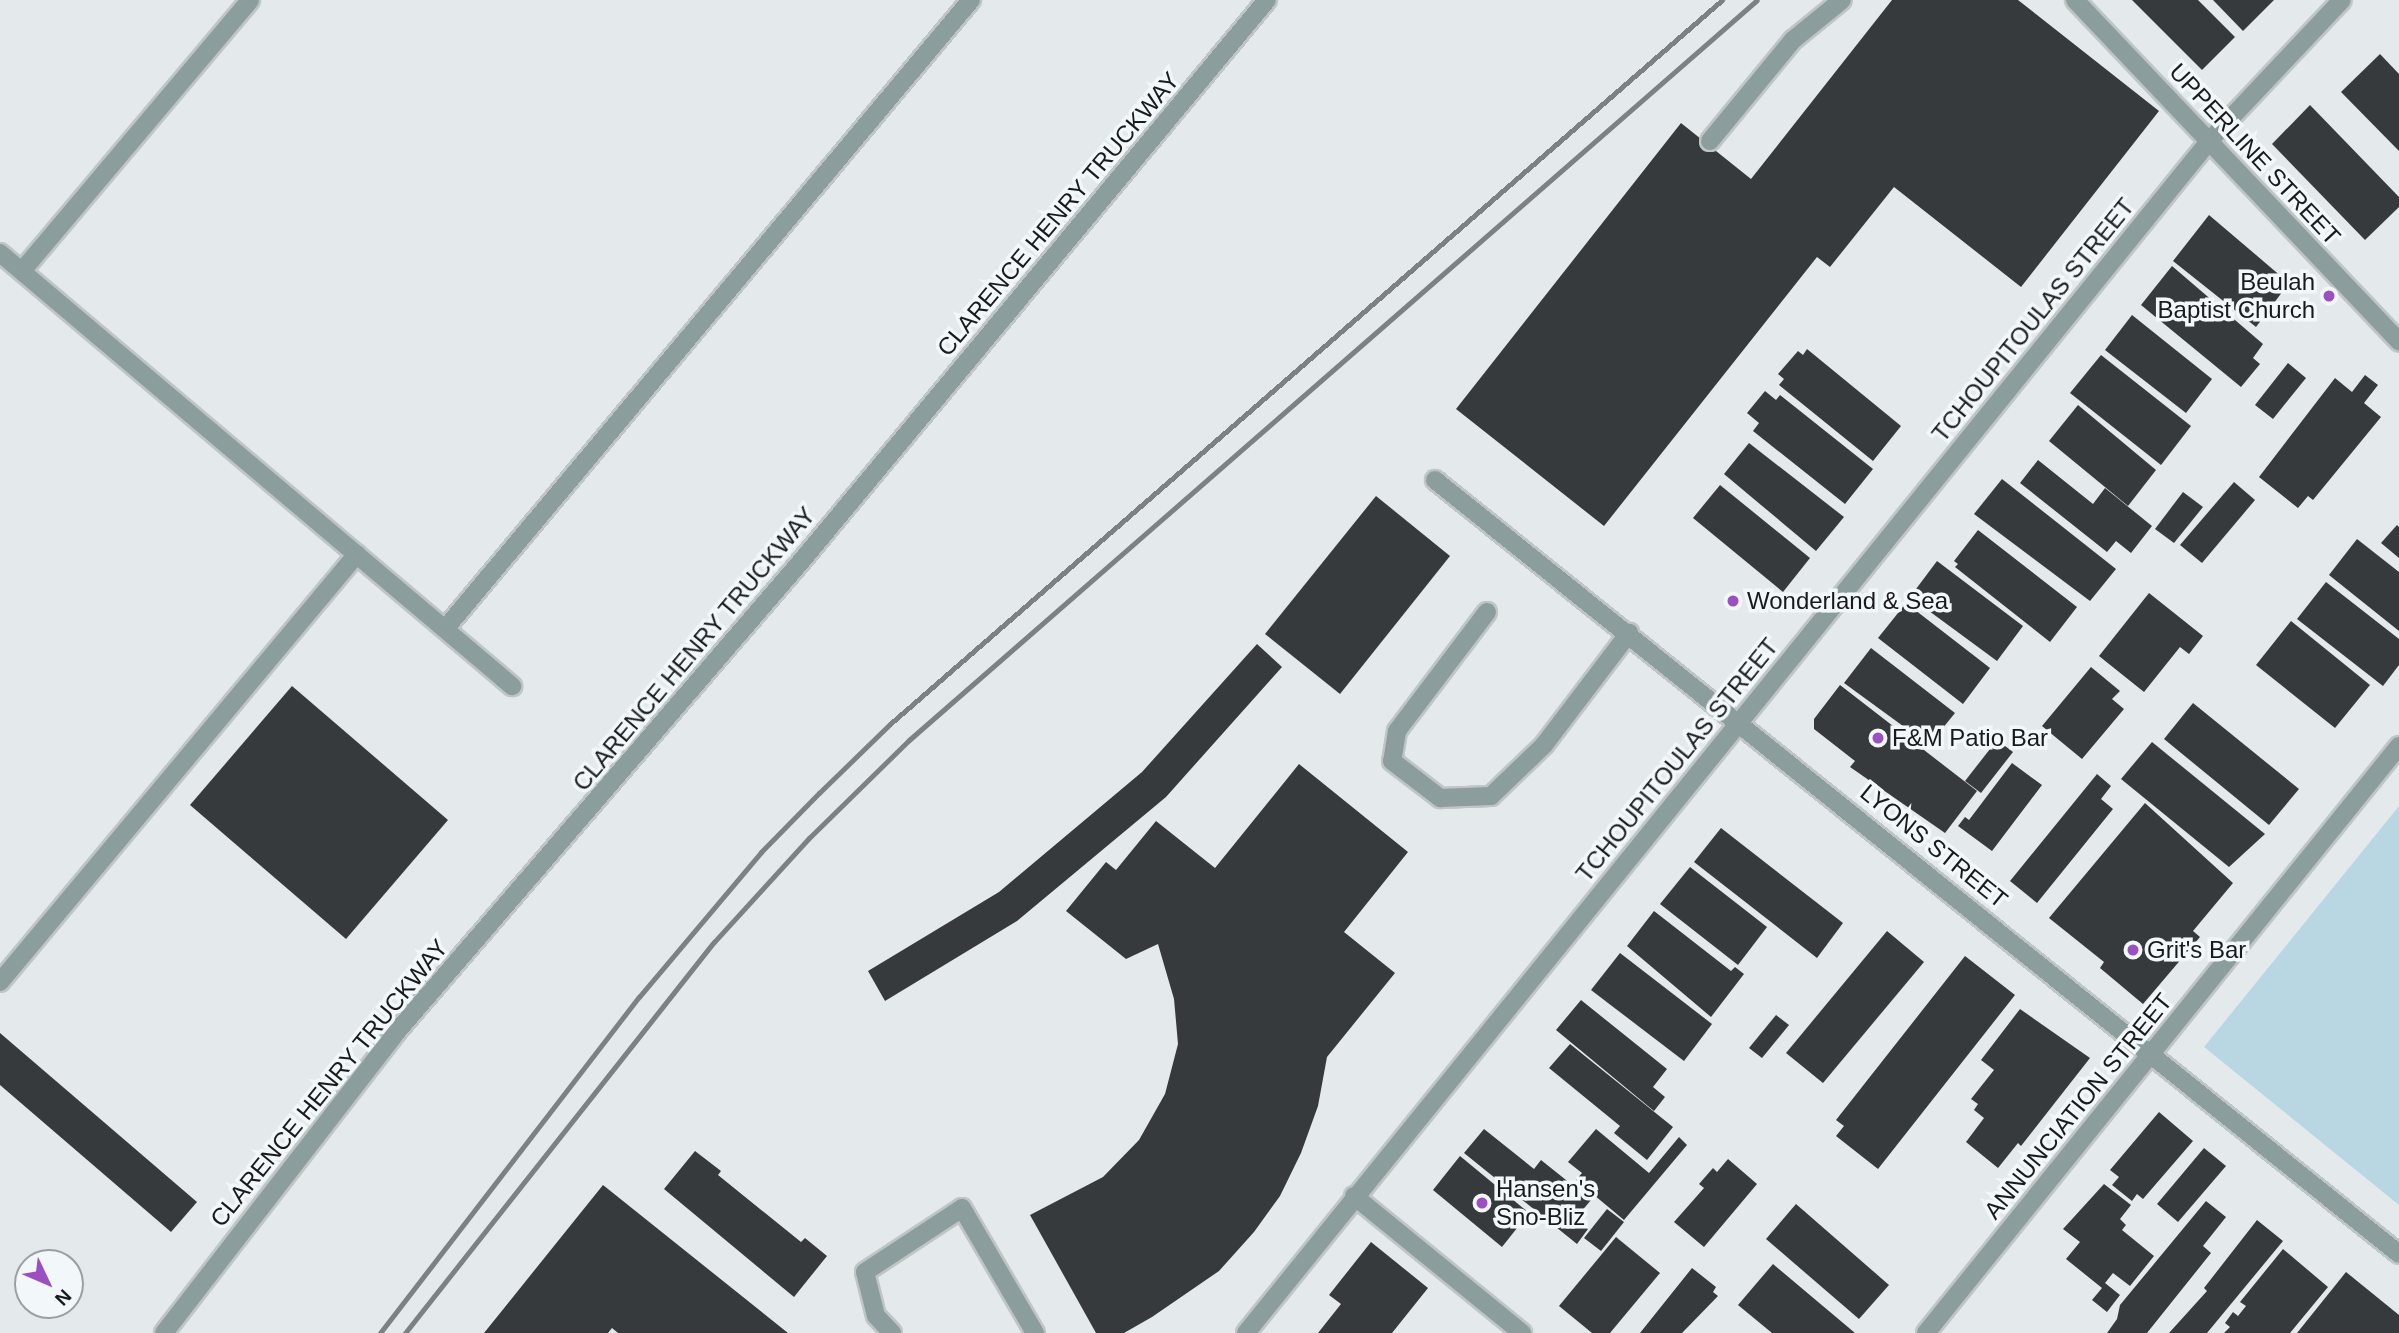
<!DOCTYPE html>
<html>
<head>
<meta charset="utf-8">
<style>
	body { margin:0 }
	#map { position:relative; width:2399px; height:1333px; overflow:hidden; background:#e4eaec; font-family:Helvetica,sans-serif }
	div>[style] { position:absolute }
	.green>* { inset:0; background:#b9d7e2 }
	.building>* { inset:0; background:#373a3d }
	.roads { filter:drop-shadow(2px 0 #bfc5c6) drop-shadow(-2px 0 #bfc5c6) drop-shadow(0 2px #bfc5c6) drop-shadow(0 -2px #bfc5c6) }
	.minor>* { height:18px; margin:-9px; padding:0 9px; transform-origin:9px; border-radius:9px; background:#8c9d9e }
	.rail>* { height:5px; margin:-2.5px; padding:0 2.5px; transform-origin:2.5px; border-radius:2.5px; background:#7d8183 }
	.dots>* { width:19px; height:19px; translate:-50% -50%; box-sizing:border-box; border:4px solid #f2f7fa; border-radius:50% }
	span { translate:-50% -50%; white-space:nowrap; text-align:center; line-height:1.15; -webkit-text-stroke:7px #f2f7fa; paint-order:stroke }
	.street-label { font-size:24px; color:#181a1b }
	.poi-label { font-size:24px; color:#181a1b }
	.right { translate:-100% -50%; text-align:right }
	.left { translate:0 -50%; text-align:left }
	.north { position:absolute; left:14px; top:1249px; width:70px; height:70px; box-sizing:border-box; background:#f2f7fa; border:2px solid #9b9fa1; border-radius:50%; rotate:134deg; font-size:19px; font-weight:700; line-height:28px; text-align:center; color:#181a1b }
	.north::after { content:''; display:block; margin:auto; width:24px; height:32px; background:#9b4fc1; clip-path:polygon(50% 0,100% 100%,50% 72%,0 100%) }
</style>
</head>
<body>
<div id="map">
	<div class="green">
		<i style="clip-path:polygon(2399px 806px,2399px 1205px,2204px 1047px)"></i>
	</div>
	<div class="building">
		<i style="clip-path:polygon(1892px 0,2018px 0,2159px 111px,2021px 287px,1894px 187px,1830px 267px,1817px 257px,1604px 526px,1456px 409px,1681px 123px,1751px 179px)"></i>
		<i style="clip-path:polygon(2132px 0,2198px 0,2235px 37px,2202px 70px)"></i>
		<i style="clip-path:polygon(2213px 0,2274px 0,2243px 31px)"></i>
		<i style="clip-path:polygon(2380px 54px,2399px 74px,2399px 151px,2341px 92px)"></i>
		<i style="clip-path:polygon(2310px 105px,2399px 197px,2399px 207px,2365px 240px,2272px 144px)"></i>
		<i style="clip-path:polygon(2209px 215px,2289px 283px,2256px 327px,2173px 261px)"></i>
		<i style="clip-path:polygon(2172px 266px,2263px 344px,2253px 358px,2260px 364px,2241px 387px,2141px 305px)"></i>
		<i style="clip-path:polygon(2132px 315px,2212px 379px,2186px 413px,2105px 350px)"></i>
		<i style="clip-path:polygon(1807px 349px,1901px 426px,1873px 461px,1779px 385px,1784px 379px,1778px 374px,1798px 351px,1803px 355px)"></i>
		<i style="clip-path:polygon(2101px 355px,2191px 426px,2161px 465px,2070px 393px)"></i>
		<i style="clip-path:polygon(2288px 363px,2306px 378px,2273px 419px,2255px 405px)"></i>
		<i style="clip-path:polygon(2365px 375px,2378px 385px,2364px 403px,2381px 417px,2313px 500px,2308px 496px,2298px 508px,2259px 477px,2335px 378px,2352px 392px)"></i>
		<i style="clip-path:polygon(1765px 391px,1776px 400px,1780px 395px,1873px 469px,1845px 504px,1753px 431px,1759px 423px,1747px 413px)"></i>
		<i style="clip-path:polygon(2078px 405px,2156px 470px,2128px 506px,2049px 441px)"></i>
		<i style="clip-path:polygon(1749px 443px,1844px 517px,1816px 551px,1724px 474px)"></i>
		<i style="clip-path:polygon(2038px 460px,2093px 504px,2105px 488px,2152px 526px,2131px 553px,2116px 541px,2107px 552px,2020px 483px)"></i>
		<i style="clip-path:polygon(2002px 479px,2116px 569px,2090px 601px,1974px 514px)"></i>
		<i style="clip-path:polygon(2234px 482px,2255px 500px,2202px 563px,2180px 545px)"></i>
		<i style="clip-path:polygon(1720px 485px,1810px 558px,1783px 592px,1693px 518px)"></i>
		<i style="clip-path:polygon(2183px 492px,2203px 507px,2174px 543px,2155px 529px)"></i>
		<i style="clip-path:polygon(1376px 496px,1450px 556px,1340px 694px,1265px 634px)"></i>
		<i style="clip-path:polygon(2397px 525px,2399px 527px,2399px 558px,2381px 543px)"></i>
		<i style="clip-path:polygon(1978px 530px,2077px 607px,2050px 642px,1955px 567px,1958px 564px,1954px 561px)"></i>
		<i style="clip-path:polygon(2357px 539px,2399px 572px,2399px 631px,2329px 575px)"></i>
		<i style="clip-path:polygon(1937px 561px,2023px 626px,1997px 661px,1910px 597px)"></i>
		<i style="clip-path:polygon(2326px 582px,2399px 639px,2399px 665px,2383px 686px,2297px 619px)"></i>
		<i style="clip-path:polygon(2149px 593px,2203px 636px,2189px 654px,2180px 647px,2144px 692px,2099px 656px)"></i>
		<i style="clip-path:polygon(1906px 603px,1990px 668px,1963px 704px,1878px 638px)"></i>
		<i style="clip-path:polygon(2291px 621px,2370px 685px,2335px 728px,2256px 665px)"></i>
		<i style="clip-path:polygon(1257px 644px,1282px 667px,1166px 797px,1017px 921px,885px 1001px,868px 971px,999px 892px,1142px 772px)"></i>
		<i style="clip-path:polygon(1871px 648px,1955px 713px,1929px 745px,1844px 683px)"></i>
		<i style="clip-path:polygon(2091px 667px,2120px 691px,2112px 699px,2124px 709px,2082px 759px,2042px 726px)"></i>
		<i style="clip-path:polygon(1840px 685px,1977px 791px,1945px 833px,1850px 767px,1855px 761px,1814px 729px,1814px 719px)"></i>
		<i style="clip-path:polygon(292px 686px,448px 820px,346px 939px,190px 805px)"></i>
		<i style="clip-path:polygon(2193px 703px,2299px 789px,2269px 825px,2164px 739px)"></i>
		<i style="clip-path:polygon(1997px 740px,2013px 752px,1981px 793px,1965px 781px)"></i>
		<i style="clip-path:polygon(2152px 742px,2265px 834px,2229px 867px,2121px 779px)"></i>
		<i style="clip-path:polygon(2012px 763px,2042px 785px,1992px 851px,1958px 826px,1965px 817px,1969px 820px)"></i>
		<i style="clip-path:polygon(1299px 764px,1408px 852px,1344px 932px,1395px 973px,1327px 1057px,1318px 1106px,1301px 1153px,1280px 1196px,1254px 1232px,1219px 1271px,1152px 1317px,1124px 1333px,1096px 1333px,1030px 1215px,1103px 1177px,1139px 1140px,1165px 1094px,1178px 1044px,1174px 999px,1158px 944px,1126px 959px,1066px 911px,1106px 862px,1116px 870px,1156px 821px,1215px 868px)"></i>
		<i style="clip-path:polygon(2097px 774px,2111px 786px,2101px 799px,2113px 809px,2037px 903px,2010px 881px)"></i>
		<i style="clip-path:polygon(2145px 803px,2233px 883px,2193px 931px,2200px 937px,2143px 1004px,2100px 968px,2104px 962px,2049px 918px)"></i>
		<i style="clip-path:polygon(1721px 828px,1843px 923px,1817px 958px,1694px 862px)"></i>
		<i style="clip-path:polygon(1690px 867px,1767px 927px,1738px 965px,1660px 904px)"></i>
		<i style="clip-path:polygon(1654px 911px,1731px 971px,1735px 967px,1744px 974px,1711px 1017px,1627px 946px)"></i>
		<i style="clip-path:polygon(1887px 931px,1924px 962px,1823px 1083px,1786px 1053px)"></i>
		<i style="clip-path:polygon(1620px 953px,1712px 1024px,1684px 1061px,1591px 990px)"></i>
		<i style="clip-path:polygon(1965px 956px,2015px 995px,1878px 1169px,1836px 1136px,1844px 1126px,1836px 1120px)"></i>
		<i style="clip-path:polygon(1581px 1000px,1667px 1069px,1653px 1087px,1665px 1097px,1654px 1111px,1556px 1030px)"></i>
		<i style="clip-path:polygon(2020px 1009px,2090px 1058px,2021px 1146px,2018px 1143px,1998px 1168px,1966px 1142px,1984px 1118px,1974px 1110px,1978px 1104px,1971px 1099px,1994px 1070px,1981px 1060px)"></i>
		<i style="clip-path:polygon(1776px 1015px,1789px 1025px,1762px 1058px,1749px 1048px)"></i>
		<i style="clip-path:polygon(0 1033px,197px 1202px,171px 1232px,0 1085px)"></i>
		<i style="clip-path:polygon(1570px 1044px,1673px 1127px,1647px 1160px,1614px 1133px,1620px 1126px,1549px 1068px)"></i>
		<i style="clip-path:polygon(2159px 1112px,2193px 1141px,2143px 1199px,2137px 1194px,2132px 1201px,2112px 1185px,2119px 1177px,2110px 1170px)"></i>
		<i style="clip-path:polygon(1484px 1129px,1534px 1169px,1541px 1160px,1591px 1200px,1575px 1219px,1588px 1229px,1577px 1244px,1464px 1153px)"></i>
		<i style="clip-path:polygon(1596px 1129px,1649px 1173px,1679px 1137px,1687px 1145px,1624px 1220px,1576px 1180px,1582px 1173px,1568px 1162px)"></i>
		<i style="clip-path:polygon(2204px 1148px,2226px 1166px,2178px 1222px,2157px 1204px)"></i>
		<i style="clip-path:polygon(695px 1151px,721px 1171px,718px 1175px,801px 1242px,805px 1238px,827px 1256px,794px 1297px,664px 1189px)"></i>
		<i style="clip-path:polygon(1460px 1156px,1529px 1213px,1502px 1247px,1433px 1190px)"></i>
		<i style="clip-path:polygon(1728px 1159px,1757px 1184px,1704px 1247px,1674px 1222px,1704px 1188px,1699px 1184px,1713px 1168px,1717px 1172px)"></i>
		<i style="clip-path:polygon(2104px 1184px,2131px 1205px,2120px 1219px,2126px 1225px,2122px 1230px,2154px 1256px,2130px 1286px,2113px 1273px,2105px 1283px,2120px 1295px,2107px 1312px,2092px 1300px,2102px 1288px,2066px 1259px,2080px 1242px,2063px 1229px)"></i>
		<i style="clip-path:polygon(603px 1185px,788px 1333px,618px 1333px,612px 1328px,608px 1333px,484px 1333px)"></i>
		<i style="clip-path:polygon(2206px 1201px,2226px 1217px,2203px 1246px,2211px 1253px,2147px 1333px,2107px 1333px,2117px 1319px,2120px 1305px)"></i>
		<i style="clip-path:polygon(1796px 1204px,1889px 1285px,1859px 1319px,1766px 1239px)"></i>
		<i style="clip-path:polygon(1607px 1209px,1624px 1222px,1601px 1251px,1584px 1238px)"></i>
		<i style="clip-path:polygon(2257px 1220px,2283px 1241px,2207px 1333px,2169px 1333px,2207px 1291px,2204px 1288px)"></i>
		<i style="clip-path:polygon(1616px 1237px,1660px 1273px,1610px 1333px,1592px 1333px,1559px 1306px)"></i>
		<i style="clip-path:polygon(1371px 1242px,1428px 1288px,1392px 1333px,1318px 1333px,1341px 1304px,1329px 1295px)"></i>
		<i style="clip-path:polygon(2283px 1249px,2328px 1287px,2290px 1333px,2224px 1333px,2230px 1327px,2225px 1323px,2233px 1312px,2238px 1316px,2246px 1306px,2240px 1302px)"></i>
		<i style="clip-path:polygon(1773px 1264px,1855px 1333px,1772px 1333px,1738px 1305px)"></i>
		<i style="clip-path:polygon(1692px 1268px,1716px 1287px,1713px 1292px,1718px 1296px,1682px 1333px,1640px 1333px)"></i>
		<i style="clip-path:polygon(2346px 1272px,2399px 1315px,2399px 1333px,2297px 1333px)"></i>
	</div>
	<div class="roads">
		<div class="minor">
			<i style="left:2075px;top:0;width:471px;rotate:46.5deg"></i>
			<i style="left:1710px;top:141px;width:131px;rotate:-50.6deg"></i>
			<i style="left:1793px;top:40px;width:63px;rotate:-39.2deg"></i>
			<i style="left:0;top:253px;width:671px;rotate:40.22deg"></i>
			<i style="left:22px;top:271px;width:354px;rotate:-49.9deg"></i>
			<i style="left:1435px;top:480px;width:1236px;rotate:38.76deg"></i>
			<i style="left:1487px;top:612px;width:149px;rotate:127.1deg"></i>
			<i style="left:1397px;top:731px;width:30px;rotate:99deg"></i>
			<i style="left:1392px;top:761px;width:61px;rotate:37.6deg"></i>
			<i style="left:1440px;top:798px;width:51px;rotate:-2.2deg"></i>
			<i style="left:1491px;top:796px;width:74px;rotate:-43.9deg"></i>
			<i style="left:1544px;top:745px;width:141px;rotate:-52.8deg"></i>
			<i style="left:445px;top:629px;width:820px;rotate:-50.1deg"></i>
			<i style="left:0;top:982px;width:557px;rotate:-50.17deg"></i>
			<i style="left:1354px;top:1196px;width:217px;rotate:39.2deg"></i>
			<i style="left:164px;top:1333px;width:376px;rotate:-52.3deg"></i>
			<i style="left:394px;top:1035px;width:629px;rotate:-49.32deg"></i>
			<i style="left:804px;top:558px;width:725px;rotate:-50.32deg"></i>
			<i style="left:892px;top:1333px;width:23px;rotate:-133deg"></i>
			<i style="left:876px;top:1316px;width:45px;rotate:-104deg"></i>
			<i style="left:865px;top:1272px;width:116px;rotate:-33.4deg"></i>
			<i style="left:962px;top:1208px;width:145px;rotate:59.7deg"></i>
			<i style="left:1246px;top:1333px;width:1534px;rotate:-51.06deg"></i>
			<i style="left:2210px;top:140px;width:192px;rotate:-46.7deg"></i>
			<i style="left:1926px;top:1333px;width:754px;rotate:-51.14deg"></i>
		</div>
	</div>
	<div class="rail">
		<i style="left:380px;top:1333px;width:424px;rotate:-52.4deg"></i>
		<i style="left:639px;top:997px;width:189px;rotate:-49.9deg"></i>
		<i style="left:761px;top:852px;width:83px;rotate:-45.5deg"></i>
		<i style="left:819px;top:793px;width:99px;rotate:-44.2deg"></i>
		<i style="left:890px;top:724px;width:1103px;rotate:-41.03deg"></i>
		<i style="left:405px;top:1333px;width:498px;rotate:-51.7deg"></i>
		<i style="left:714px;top:942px;width:141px;rotate:-47.6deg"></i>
		<i style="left:809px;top:838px;width:140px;rotate:-44.4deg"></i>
		<i style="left:909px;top:740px;width:1125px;rotate:-41.11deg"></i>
	</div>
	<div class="dots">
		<i style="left:2329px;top:296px;background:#9b4fc1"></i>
		<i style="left:1733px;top:601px;background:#9b4fc1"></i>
		<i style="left:1878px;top:738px;background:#9b4fc1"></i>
		<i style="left:2133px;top:950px;background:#9b4fc1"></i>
		<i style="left:1482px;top:1203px;background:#9b4fc1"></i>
	</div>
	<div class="street-label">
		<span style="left:2255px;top:154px;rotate:47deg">UPPERLINE STREET</span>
		<span style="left:1058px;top:214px;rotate:-50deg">CLARENCE HENRY TRUCKWAY</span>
		<span style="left:2033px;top:320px;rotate:-51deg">TCHOUPITOULAS STREET</span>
		<span style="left:694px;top:649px;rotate:-50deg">CLARENCE HENRY TRUCKWAY</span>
		<span style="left:1677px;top:760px;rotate:-51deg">TCHOUPITOULAS STREET</span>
		<span style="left:1934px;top:846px;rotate:39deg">LYONS STREET</span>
		<span style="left:329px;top:1083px;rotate:-51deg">CLARENCE HENRY TRUCKWAY</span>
		<span style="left:2078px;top:1106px;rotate:-51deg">ANNUNCIATION STREET</span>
	</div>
	<div class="poi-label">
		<span class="right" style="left:2315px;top:296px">Beulah<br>Baptist Church</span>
		<span class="left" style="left:1747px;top:601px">Wonderland &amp; Sea</span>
		<span class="left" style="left:1892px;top:738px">F&amp;M Patio Bar</span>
		<span class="left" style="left:2147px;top:950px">Grit's Bar</span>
		<span class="left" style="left:1496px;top:1203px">Hansen's<br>Sno-Bliz</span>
	</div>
	<div class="north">N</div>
</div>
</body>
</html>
